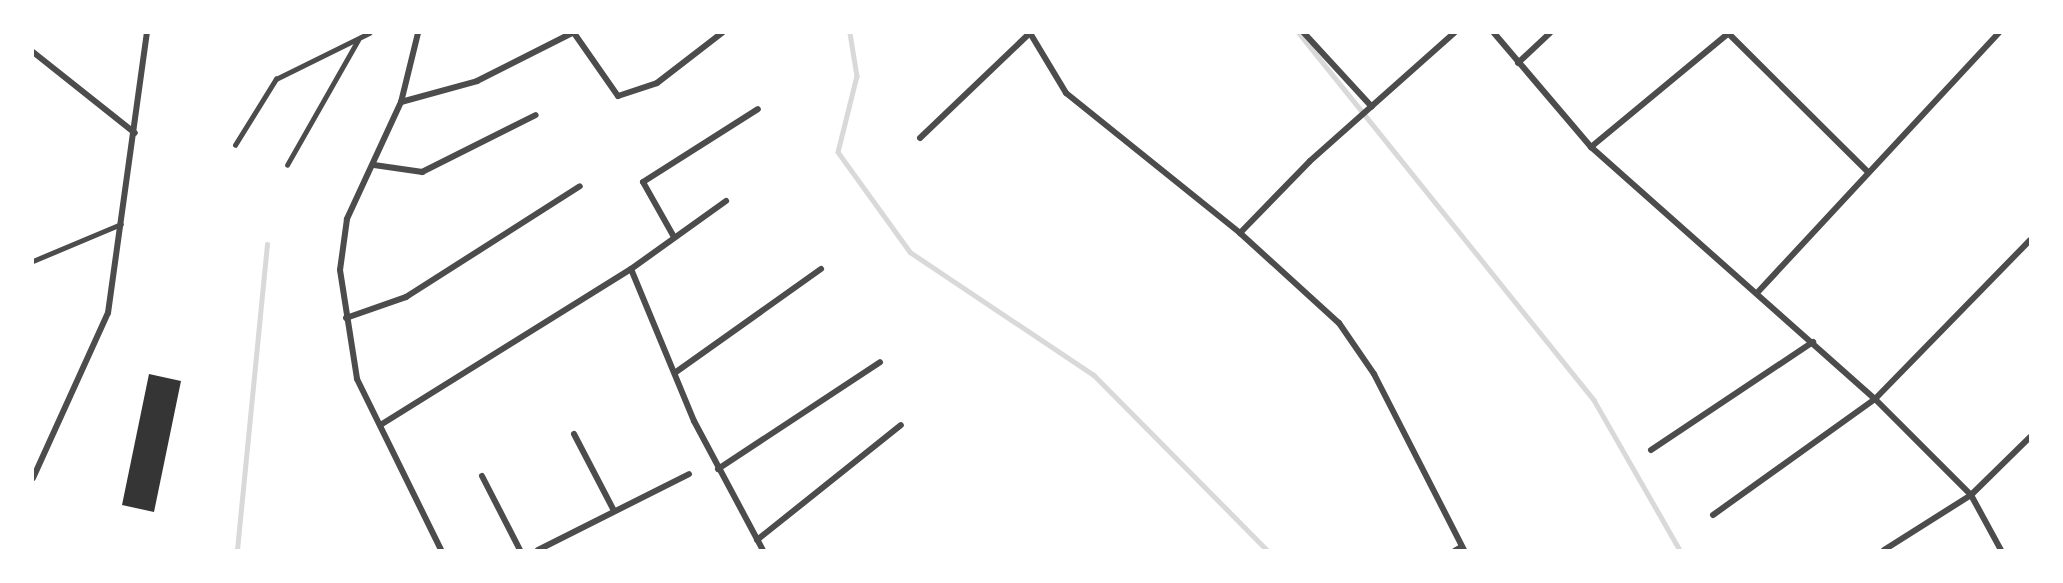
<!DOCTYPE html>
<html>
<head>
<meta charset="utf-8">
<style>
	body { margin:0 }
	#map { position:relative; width:2063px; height:583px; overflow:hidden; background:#fff; font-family:"Roboto Condensed",sans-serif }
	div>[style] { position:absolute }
	.stream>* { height:4.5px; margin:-2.25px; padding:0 2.25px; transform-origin:2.25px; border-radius:2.25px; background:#d9d9d9 }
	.building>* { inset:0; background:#353535 }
	.service>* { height:4.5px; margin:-2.25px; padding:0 2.25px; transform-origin:2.25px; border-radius:2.25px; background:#4c4c4c }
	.minor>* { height:6px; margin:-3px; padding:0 3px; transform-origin:3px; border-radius:3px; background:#4c4c4c }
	span { translate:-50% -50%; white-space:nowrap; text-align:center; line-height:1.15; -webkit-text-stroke:5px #fff; paint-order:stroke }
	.frame { position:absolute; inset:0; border:34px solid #fff; pointer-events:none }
</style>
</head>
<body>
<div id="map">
	<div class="stream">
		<i style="left:850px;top:33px;width:44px;rotate:80.8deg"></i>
		<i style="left:857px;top:76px;width:78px;rotate:104deg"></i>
		<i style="left:838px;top:152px;width:123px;rotate:54.2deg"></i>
		<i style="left:910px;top:252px;width:221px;rotate:33.8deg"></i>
		<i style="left:1094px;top:375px;width:246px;rotate:45.3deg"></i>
		<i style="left:1299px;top:33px;width:471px;rotate:51.2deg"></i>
		<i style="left:1594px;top:400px;width:173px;rotate:60.2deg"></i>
		<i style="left:237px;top:550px;width:307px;rotate:-84.4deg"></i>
	</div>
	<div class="building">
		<i style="clip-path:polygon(149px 374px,181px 381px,154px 512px,122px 505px)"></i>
	</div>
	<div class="service">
		<i style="left:235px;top:145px;width:78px;rotate:-58.2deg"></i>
		<i style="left:276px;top:79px;width:104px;rotate:-26.3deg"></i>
		<i style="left:287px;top:165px;width:144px;rotate:-60.4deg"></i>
		<i style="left:33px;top:261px;width:95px;rotate:-22.8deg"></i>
		<i style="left:1454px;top:550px;width:8px;rotate:-30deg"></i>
	</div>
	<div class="minor">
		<i style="left:418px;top:33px;width:71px;rotate:103.8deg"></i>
		<i style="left:401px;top:102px;width:129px;rotate:114.8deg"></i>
		<i style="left:347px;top:219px;width:51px;rotate:97.8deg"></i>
		<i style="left:340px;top:270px;width:110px;rotate:81.1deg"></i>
		<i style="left:357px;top:379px;width:191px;rotate:63.8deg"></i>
		<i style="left:574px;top:33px;width:77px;rotate:55.1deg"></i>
		<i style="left:618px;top:96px;width:41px;rotate:-18.4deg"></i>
		<i style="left:657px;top:83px;width:82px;rotate:-37.6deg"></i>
		<i style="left:1030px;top:33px;width:70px;rotate:59deg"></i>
		<i style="left:1066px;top:93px;width:223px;rotate:38.8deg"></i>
		<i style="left:1240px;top:233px;width:134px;rotate:42.3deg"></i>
		<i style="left:1339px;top:323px;width:62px;rotate:55.5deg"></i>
		<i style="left:1374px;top:374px;width:198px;rotate:62.9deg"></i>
		<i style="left:1304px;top:33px;width:100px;rotate:47.4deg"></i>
		<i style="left:1494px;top:33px;width:150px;rotate:49.6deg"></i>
		<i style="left:1591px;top:147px;width:380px;rotate:41.6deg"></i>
		<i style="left:1875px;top:399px;width:136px;rotate:45deg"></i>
		<i style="left:1971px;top:495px;width:63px;rotate:61.4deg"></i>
		<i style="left:1729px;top:34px;width:196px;rotate:44.8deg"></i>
		<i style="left:33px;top:52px;width:130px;rotate:38.5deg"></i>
		<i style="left:1518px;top:63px;width:44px;rotate:-43.2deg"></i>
		<i style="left:401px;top:102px;width:79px;rotate:-15.4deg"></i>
		<i style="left:477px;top:81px;width:106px;rotate:-26.8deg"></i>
		<i style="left:920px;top:138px;width:152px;rotate:-43.7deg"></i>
		<i style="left:1591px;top:147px;width:179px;rotate:-39.6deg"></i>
		<i style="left:374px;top:165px;width:49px;rotate:8.3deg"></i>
		<i style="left:422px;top:172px;width:127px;rotate:-26.6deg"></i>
		<i style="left:1240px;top:233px;width:100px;rotate:-45.8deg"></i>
		<i style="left:1310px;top:161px;width:193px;rotate:-41.6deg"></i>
		<i style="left:674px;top:237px;width:63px;rotate:-119.4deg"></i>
		<i style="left:643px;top:182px;width:136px;rotate:-32.4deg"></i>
		<i style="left:631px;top:269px;width:165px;rotate:67.5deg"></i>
		<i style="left:694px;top:421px;width:146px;rotate:61.9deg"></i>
		<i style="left:1757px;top:293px;width:355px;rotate:-47.1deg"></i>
		<i style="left:346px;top:318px;width:64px;rotate:-19.3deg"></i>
		<i style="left:406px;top:297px;width:206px;rotate:-32.5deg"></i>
		<i style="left:676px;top:372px;width:178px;rotate:-35.4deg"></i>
		<i style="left:382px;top:424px;width:293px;rotate:-31.9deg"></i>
		<i style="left:631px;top:269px;width:117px;rotate:-35.6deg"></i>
		<i style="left:574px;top:434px;width:87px;rotate:62.5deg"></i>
		<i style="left:1651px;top:450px;width:195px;rotate:-33.7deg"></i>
		<i style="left:718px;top:469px;width:194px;rotate:-33.4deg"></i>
		<i style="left:482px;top:476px;width:83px;rotate:62.8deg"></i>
		<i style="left:33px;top:478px;width:181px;rotate:-65.6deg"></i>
		<i style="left:108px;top:313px;width:283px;rotate:-82.1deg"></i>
		<i style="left:1713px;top:515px;width:199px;rotate:-35.6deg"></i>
		<i style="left:1875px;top:399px;width:222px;rotate:-45.7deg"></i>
		<i style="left:757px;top:540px;width:184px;rotate:-38.6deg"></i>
		<i style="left:538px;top:550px;width:169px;rotate:-26.7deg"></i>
		<i style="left:1884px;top:550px;width:103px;rotate:-32.3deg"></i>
		<i style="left:1971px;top:495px;width:83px;rotate:-44.5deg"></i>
	</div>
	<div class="frame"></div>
</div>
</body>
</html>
